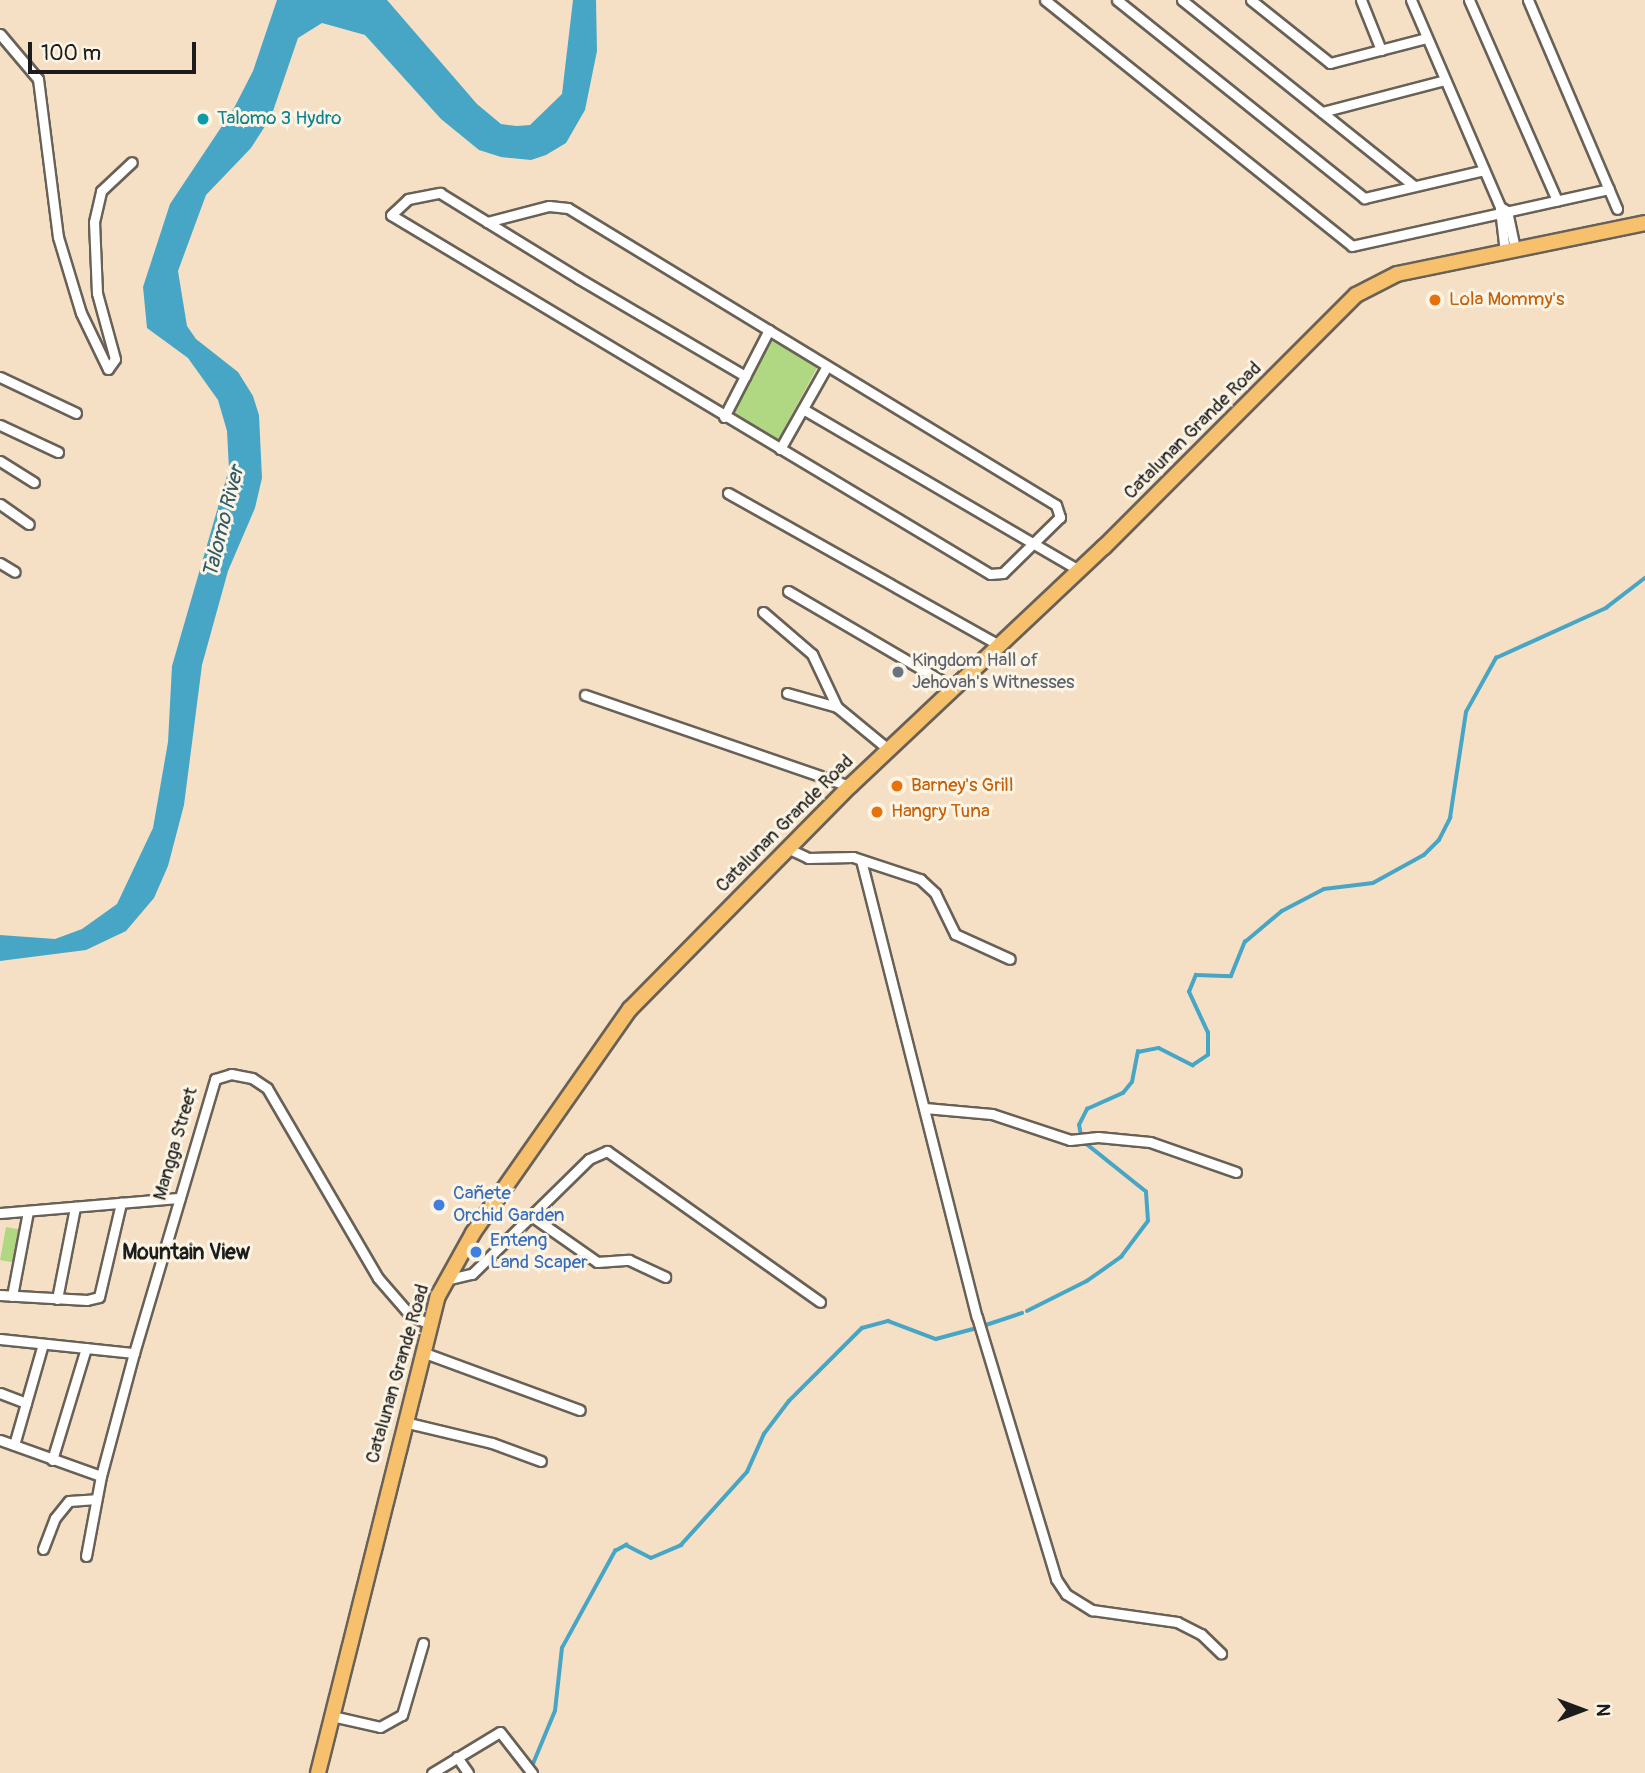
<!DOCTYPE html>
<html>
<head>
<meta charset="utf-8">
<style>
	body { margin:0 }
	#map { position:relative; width:1645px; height:1773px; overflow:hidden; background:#f6e0c5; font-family:Pangolin,sans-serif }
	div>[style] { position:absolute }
	.green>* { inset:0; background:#b0d781 }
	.water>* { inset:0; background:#47a6c6 }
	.stream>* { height:3.5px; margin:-1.75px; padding:0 1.75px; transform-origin:1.75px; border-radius:1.75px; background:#47a6c6 }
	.roads { filter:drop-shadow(2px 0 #686157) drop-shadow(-2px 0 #686157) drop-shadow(0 2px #686157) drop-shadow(0 -2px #686157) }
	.minor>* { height:9px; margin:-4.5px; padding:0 4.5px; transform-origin:4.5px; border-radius:4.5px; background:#fff }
	.primary>* { height:14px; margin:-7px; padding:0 7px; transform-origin:7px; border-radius:7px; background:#f7c06c }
	.dots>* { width:19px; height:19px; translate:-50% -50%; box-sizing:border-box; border:4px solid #fcf5e5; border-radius:50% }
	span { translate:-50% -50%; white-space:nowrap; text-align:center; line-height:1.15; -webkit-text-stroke:6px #fcf5e5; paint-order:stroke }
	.culture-label { font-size:19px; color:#0d838f }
	.left { translate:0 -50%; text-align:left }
	.food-label { font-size:19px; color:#c56008 }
	.street-label { font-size:19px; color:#1c1c1c }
	.worship-label { font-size:19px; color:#5b616d }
	.shop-label { font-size:19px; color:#366cbe }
	.water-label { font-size:21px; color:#2f5a68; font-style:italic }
	.neighbourhood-label { font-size:21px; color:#1c1c1c; font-weight:700 }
	.north { position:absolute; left:1547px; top:1675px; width:70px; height:70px; -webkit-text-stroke:5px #fcf5e5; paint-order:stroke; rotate:90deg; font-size:19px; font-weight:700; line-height:28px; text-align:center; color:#1c1c1c }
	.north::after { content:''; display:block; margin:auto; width:24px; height:32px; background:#1c1c1c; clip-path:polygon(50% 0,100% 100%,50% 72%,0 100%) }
	.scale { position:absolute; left:28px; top:42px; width:168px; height:32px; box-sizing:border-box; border:4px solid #1c1c1c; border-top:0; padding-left:9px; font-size:21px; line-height:24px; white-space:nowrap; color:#1c1c1c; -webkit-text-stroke:5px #fcf5e5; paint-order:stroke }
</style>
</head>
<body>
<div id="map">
	<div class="green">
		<i style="clip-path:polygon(770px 339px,818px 366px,778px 440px,731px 413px)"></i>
		<i style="clip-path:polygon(6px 1227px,28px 1231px,22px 1264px,0 1260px)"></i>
	</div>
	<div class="water">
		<i style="clip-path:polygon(277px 0,387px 0,477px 104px,501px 124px,517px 126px,530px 125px,562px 94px,573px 0,596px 0,597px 51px,585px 110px,566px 143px,546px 155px,531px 160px,501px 157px,479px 150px,441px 119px,365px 35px,322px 23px,298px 38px,271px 117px,251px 148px,206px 195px,178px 271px,187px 326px,196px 339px,238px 372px,253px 396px,259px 415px,262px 478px,255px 508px,228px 571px,202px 665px,184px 805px,168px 866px,154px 898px,126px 931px,86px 950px,0 961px,0 935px,55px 939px,82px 929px,117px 904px,153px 828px,168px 742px,172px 666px,229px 469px,227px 431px,218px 400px,188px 358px,147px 328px,143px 287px,170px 204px,234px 108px,253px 71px)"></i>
	</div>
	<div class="stream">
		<i style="left:1081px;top:1136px;width:11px;rotate:-100deg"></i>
		<i style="left:1079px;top:1125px;width:18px;rotate:-63deg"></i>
		<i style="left:1087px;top:1109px;width:39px;rotate:-24deg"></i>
		<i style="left:1123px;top:1093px;width:14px;rotate:-51deg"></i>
		<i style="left:1132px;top:1082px;width:31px;rotate:-79deg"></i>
		<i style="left:1138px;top:1052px;width:21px;rotate:-11deg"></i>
		<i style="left:1159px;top:1048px;width:38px;rotate:27deg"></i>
		<i style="left:1193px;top:1065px;width:18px;rotate:-34deg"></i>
		<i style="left:1208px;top:1055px;width:22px;rotate:-90deg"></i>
		<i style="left:1208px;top:1033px;width:45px;rotate:-114.9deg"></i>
		<i style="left:1189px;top:992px;width:18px;rotate:-68deg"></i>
		<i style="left:1196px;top:975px;width:35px;rotate:2deg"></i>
		<i style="left:1231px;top:976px;width:37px;rotate:-68deg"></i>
		<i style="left:1245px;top:942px;width:48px;rotate:-40deg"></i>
		<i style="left:1282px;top:911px;width:47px;rotate:-27.6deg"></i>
		<i style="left:1324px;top:889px;width:49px;rotate:-7deg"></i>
		<i style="left:1373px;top:883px;width:58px;rotate:-28.8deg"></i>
		<i style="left:1424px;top:855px;width:21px;rotate:-45deg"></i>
		<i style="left:1439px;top:840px;width:25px;rotate:-63deg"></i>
		<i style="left:1450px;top:818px;width:107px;rotate:-81.4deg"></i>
		<i style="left:1466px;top:712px;width:62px;rotate:-60.9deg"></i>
		<i style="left:1496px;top:658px;width:121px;rotate:-24.4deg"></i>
		<i style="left:1606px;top:608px;width:49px;rotate:-37.6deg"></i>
		<i style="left:1027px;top:1311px;width:67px;rotate:-26.6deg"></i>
		<i style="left:1087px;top:1281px;width:42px;rotate:-35.2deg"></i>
		<i style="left:1121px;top:1257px;width:45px;rotate:-53.1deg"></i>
		<i style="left:1148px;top:1221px;width:29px;rotate:-94deg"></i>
		<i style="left:1146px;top:1192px;width:77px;rotate:-141.3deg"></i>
		<i style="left:983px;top:1326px;width:41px;rotate:-18.4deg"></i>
		<i style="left:533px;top:1764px;width:57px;rotate:-67.5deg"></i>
		<i style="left:555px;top:1711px;width:63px;rotate:-83.7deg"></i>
		<i style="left:562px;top:1648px;width:111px;rotate:-61.3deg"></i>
		<i style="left:615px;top:1551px;width:13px;rotate:-29deg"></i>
		<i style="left:626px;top:1545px;width:28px;rotate:27deg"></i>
		<i style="left:651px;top:1558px;width:33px;rotate:-23deg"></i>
		<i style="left:681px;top:1545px;width:98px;rotate:-47.9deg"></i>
		<i style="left:747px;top:1472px;width:42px;rotate:-65.9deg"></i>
		<i style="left:764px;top:1434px;width:41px;rotate:-52.9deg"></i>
		<i style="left:789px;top:1401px;width:103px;rotate:-45deg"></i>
		<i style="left:862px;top:1328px;width:27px;rotate:-15deg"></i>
		<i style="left:888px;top:1321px;width:51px;rotate:20.6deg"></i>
		<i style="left:936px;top:1339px;width:39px;rotate:-15deg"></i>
	</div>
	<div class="roads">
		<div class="minor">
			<i style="left:1045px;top:0;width:393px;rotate:38.7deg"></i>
			<i style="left:1352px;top:246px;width:263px;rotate:-12.5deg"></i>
			<i style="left:1117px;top:0;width:317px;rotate:38.7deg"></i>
			<i style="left:1364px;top:198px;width:123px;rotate:-13.1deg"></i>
			<i style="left:1182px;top:0;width:297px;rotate:38.7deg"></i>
			<i style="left:1251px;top:0;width:101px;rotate:38.6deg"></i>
			<i style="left:1330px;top:63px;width:100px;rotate:-14.5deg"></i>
			<i style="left:1361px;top:0;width:54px;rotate:68.2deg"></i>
			<i style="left:1411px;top:0;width:225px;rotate:66.7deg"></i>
			<i style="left:1500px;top:207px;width:8px;rotate:30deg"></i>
			<i style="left:1507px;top:211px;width:40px;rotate:78deg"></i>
			<i style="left:1469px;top:0;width:219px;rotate:66.3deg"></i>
			<i style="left:1528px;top:0;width:227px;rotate:66.9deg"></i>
			<i style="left:0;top:34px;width:59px;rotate:49.8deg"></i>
			<i style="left:38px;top:79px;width:159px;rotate:82.8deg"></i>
			<i style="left:58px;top:237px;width:79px;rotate:73.2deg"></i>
			<i style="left:81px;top:313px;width:62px;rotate:64.3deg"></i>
			<i style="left:108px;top:369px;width:12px;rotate:-55deg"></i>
			<i style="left:115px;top:359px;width:68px;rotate:-105.3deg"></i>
			<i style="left:97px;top:293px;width:71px;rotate:-92.4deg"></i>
			<i style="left:94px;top:222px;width:32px;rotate:-77deg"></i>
			<i style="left:101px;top:191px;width:42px;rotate:-43.1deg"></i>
			<i style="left:1322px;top:112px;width:127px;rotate:-14.6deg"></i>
			<i style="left:1500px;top:209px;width:43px;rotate:83.4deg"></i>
			<i style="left:487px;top:222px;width:64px;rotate:-14.5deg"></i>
			<i style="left:549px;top:206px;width:19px;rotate:6deg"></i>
			<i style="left:568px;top:208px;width:571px;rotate:31.32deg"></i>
			<i style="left:1056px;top:505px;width:13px;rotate:72deg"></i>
			<i style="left:1060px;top:517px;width:80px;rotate:135.5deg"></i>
			<i style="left:1003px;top:573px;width:13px;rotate:176deg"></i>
			<i style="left:990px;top:574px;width:698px;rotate:-149.06deg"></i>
			<i style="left:391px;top:215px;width:23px;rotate:-43deg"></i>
			<i style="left:408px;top:199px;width:33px;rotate:-11deg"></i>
			<i style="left:440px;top:193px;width:162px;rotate:31.6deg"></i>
			<i style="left:578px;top:278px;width:194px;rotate:30.4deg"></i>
			<i style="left:0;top:377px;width:84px;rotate:25.3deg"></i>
			<i style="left:803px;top:409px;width:320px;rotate:30.3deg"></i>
			<i style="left:724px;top:417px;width:98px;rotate:-62.7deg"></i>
			<i style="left:0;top:425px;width:64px;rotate:25deg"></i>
			<i style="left:780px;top:449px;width:95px;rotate:-60.5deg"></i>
			<i style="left:0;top:461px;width:40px;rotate:32deg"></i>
			<i style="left:728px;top:493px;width:311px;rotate:29.3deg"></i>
			<i style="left:0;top:504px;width:35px;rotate:35deg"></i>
			<i style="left:0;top:563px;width:17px;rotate:31deg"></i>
			<i style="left:788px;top:591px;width:192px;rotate:30.3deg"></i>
			<i style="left:763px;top:612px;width:65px;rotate:40.6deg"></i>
			<i style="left:812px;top:654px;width:59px;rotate:64.7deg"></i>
			<i style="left:787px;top:693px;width:52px;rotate:15.6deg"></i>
			<i style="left:837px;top:707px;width:66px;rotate:39.5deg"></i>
			<i style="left:585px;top:695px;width:280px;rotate:19deg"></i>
			<i style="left:787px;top:848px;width:23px;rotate:25deg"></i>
			<i style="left:808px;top:858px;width:45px;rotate:-1.3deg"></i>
			<i style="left:853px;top:857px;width:71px;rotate:18.2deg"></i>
			<i style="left:920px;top:879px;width:21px;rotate:43deg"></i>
			<i style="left:935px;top:893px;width:46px;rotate:64deg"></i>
			<i style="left:955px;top:934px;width:60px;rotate:24.4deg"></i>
			<i style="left:861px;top:860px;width:471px;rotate:75.8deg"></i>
			<i style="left:977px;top:1317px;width:274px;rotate:73.2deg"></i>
			<i style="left:1056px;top:1579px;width:18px;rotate:56deg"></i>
			<i style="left:1066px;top:1594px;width:31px;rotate:32deg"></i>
			<i style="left:1092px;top:1610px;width:86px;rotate:8deg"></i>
			<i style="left:1177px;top:1622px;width:27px;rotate:27deg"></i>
			<i style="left:1201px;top:1634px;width:28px;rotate:44deg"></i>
			<i style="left:925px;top:1108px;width:67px;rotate:5.1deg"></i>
			<i style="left:992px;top:1114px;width:82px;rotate:18.4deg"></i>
			<i style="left:1070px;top:1140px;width:28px;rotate:-6deg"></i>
			<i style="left:1098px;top:1137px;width:52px;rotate:5.5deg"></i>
			<i style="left:1150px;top:1142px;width:91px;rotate:19.2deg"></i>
			<i style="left:0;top:1213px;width:180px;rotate:-4.8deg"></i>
			<i style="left:530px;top:1215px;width:82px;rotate:35deg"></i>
			<i style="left:597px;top:1262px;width:32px;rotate:-4deg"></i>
			<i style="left:629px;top:1260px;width:40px;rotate:25deg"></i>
			<i style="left:445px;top:1280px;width:28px;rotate:-13deg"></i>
			<i style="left:472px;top:1274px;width:164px;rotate:-44.5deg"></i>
			<i style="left:589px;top:1159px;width:20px;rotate:-24deg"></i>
			<i style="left:607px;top:1151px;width:261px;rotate:35.3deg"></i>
			<i style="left:0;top:1295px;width:87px;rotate:3.3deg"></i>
			<i style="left:87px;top:1300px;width:12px;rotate:-14deg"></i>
			<i style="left:99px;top:1297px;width:97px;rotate:-76.8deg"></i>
			<i style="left:12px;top:1296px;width:86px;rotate:-79.3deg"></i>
			<i style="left:57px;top:1299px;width:94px;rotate:-78.9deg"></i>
			<i style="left:0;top:1339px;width:135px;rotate:6deg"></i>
			<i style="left:422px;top:1352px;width:168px;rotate:20.2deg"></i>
			<i style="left:0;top:1393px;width:28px;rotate:21deg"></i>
			<i style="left:404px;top:1422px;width:90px;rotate:13.4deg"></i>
			<i style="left:492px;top:1443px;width:52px;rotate:20.2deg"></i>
			<i style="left:0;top:1440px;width:107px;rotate:19.6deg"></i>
			<i style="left:14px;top:1445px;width:105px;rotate:-74deg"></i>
			<i style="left:52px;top:1460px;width:117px;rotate:-73.1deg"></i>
			<i style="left:43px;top:1549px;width:33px;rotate:-69deg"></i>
			<i style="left:55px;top:1518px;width:22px;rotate:-51deg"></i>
			<i style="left:69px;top:1501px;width:27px;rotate:-4deg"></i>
			<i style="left:86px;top:1556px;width:81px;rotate:-79.4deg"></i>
			<i style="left:101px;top:1476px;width:127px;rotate:-75deg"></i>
			<i style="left:134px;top:1353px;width:286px;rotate:-73.5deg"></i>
			<i style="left:215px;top:1079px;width:17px;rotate:-17deg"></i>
			<i style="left:231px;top:1074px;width:21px;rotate:11deg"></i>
			<i style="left:252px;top:1078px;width:18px;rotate:34deg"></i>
			<i style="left:267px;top:1088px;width:220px;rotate:59.7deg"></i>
			<i style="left:378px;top:1278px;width:50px;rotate:49deg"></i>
			<i style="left:411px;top:1316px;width:21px;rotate:23deg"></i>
			<i style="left:332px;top:1716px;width:49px;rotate:12.9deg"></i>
			<i style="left:380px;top:1727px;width:25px;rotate:-29deg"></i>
			<i style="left:402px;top:1715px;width:75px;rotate:-73.7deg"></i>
			<i style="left:457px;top:1757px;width:19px;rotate:55deg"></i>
			<i style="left:432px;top:1773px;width:79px;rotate:-31.1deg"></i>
			<i style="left:500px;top:1732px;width:52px;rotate:52deg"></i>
		</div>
		<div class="primary">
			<i style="left:318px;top:1773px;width:492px;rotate:-75.9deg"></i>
			<i style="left:438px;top:1296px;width:72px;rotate:-60.9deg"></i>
			<i style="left:473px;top:1233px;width:274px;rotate:-55deg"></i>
			<i style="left:630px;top:1009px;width:313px;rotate:-45.4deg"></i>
			<i style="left:850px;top:786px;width:349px;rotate:-43.3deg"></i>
			<i style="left:1104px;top:547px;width:356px;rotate:-45deg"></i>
			<i style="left:1356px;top:295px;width:46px;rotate:-27.1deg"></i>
			<i style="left:1397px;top:274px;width:253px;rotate:-11.6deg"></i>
		</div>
	</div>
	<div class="dots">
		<i style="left:203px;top:119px;background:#0f9aa8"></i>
		<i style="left:1435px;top:300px;background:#e8710a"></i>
		<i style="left:898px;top:672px;background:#6b7280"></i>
		<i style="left:897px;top:786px;background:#e8710a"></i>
		<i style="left:877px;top:812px;background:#e8710a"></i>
		<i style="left:439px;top:1205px;background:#3f7fe0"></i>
		<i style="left:476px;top:1252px;background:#3f7fe0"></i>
	</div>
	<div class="culture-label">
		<span class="left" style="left:217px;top:119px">Talomo 3 Hydro</span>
	</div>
	<div class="food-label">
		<span class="left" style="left:1449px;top:300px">Lola Mommy's</span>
		<span class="left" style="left:911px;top:786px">Barney's Grill</span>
		<span class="left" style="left:891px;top:812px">Hangry Tuna</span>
	</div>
	<div class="street-label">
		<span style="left:1193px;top:431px;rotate:-45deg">Catalunan Grande Road</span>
		<span style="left:785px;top:824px;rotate:-45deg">Catalunan Grande Road</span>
		<span style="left:176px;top:1144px;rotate:-74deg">Mangga Street</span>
		<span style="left:398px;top:1374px;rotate:-74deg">Catalunan Grande Road</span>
	</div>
	<div class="worship-label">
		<span class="left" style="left:912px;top:672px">Kingdom Hall of<br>Jehovah's Witnesses</span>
	</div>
	<div class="shop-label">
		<span class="left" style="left:453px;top:1205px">Cañete<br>Orchid Garden</span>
		<span class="left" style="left:490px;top:1252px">Enteng<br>Land Scaper</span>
	</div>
	<div class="water-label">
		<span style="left:224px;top:522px;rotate:-76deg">Talomo River</span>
	</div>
	<div class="neighbourhood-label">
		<span style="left:186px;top:1253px">Mountain View</span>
	</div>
	<div class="north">N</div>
	<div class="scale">100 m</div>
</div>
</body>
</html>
